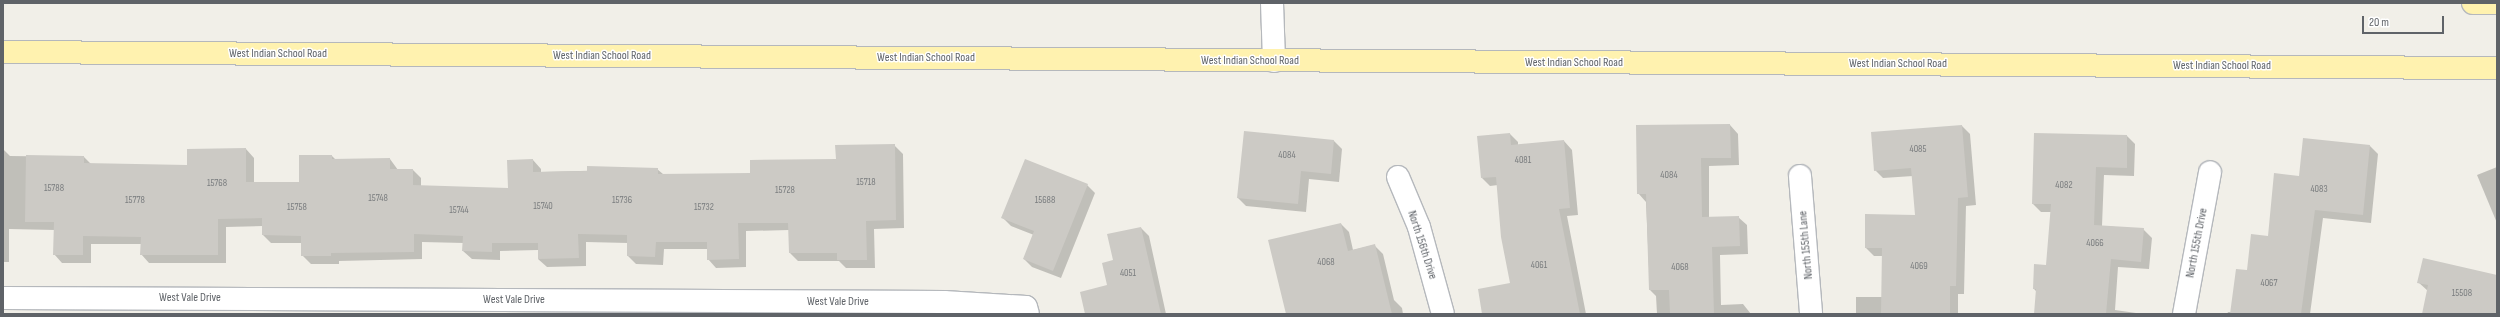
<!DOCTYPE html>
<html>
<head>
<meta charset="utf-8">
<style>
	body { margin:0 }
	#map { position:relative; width:2500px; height:317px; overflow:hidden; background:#f1efe8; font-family:"Sofia Sans Condensed",sans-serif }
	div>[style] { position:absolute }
	.shadow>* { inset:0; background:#0003 }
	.building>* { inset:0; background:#cccac5 }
	.roads { filter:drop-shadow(1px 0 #b5b8bc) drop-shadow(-1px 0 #b5b8bc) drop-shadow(0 1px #b5b8bc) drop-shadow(0 -1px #b5b8bc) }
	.minor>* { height:22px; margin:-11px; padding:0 11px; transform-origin:11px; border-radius:11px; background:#fff }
	.major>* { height:22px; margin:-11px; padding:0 11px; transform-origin:11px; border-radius:11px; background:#fff2af }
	span { translate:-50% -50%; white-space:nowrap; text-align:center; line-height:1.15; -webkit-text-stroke:3px #fff; paint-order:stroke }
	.number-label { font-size:10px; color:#7a7d7f }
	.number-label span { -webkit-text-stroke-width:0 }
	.street-label { font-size:12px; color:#5f6368 }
	.frame { position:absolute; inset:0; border:4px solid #5f6368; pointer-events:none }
	.scale { position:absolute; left:2362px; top:16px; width:82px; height:18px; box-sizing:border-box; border:2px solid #5f6368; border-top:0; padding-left:5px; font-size:12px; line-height:14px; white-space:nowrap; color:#5f6368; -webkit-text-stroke:3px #fff; paint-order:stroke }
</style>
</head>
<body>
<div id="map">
	<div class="shadow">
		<i style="clip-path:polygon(1730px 125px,1738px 134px,1739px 165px,1709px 166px,1709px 218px,1738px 217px,1747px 225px,1748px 254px,1720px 255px,1721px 305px,1743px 304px,1751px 314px,1657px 314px,1656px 296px,1650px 290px,1646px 202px,1638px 193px,1637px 126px)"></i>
		<i style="clip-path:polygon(1962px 126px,1970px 134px,1976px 205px,1966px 206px,1964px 294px,1958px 294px,1958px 314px,1856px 314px,1856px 297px,1882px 297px,1883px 256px,1874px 256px,1866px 248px,1866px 215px,1916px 216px,1913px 176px,1883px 178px,1875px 170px)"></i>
		<i style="clip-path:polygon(1245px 132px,1334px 141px,1342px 149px,1339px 182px,1309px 179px,1306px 212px,1246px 206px,1238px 198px)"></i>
		<i style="clip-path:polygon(1510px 134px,1518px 142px,1518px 145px,1564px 141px,1572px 150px,1578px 215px,1567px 216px,1586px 314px,1485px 314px,1511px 283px,1498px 185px,1490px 186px,1482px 178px)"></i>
		<i style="clip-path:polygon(2127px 136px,2135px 144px,2134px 176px,2104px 175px,2102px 226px,2143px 229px,2152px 238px,2149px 269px,2118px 267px,2115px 310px,2143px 314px,2036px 314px,2037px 292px,2034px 289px,2047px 266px,2051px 212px,2041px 212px,2033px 204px)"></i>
		<i style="clip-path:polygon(894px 145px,903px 154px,904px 228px,874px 229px,875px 268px,846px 268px,839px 261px,798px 261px,790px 253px,789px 230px,746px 231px,746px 267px,716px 268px,708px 259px,708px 249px,664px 249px,663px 265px,636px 264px,628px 256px,628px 243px,586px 242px,586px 266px,547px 267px,538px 259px,538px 250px,500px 251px,500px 260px,472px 259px,463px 251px,464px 243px,422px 242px,422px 259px,339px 261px,339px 264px,311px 264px,302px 255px,302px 243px,271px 243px,263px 235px,263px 226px,226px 227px,226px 263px,149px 263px,141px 254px,141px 244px,91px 244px,91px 263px,62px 263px,54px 254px,55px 230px,9px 229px,9px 262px,3px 262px,3px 149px,10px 156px,84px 157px,91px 164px,188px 166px,246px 149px,254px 158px,254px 183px,300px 183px,332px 156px,336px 160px,390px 159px,398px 170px,413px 170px,421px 178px,421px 187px,509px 189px,533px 160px,541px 169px,541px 172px,657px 169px,663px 174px,751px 174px,837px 160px)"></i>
		<i style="clip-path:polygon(2370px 146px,2378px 154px,2371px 223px,2323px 218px,2310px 314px,2227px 314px,2228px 312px,2231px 312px,2247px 271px,2269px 238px,2300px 177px)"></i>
		<i style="clip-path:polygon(2497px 167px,2497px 223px,2477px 175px)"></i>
		<i style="clip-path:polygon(1087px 185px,1095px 193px,1061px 278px,1032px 267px,1024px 259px,1034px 235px,1011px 226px,1003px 218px)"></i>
		<i style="clip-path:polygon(1341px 224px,1349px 232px,1353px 250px,1374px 245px,1383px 254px,1394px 300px,1402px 308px,1403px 314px,1305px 314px)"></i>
		<i style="clip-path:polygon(1141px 228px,1149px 236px,1166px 314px,1086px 314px,1109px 286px)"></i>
		<i style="clip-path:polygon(2497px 276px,2497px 314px,2423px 314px,2428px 291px,2418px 282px)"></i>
	</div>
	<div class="building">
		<i style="clip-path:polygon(1730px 124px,1731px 158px,1701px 158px,1702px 217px,1739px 216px,1740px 246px,1712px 247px,1714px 314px,1670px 314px,1669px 290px,1649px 290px,1646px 194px,1637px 194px,1636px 125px)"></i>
		<i style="clip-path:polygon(1962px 125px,1968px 197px,1958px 198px,1956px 286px,1950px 286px,1950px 314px,1881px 314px,1882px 248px,1865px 248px,1865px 214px,1915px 215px,1911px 168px,1874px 171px,1871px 132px)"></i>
		<i style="clip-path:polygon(1244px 131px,1334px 140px,1331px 174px,1301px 171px,1298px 204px,1237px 198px)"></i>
		<i style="clip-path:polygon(1510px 133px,1511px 145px,1564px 140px,1570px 208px,1559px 209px,1580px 314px,1482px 314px,1478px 289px,1510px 283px,1501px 237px,1496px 177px,1481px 178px,1477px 136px)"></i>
		<i style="clip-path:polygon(2034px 133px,2127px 135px,2127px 168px,2096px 167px,2094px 225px,2144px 228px,2141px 262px,2111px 259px,2106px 314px,2034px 314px,2036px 289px,2033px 289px,2034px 264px,2046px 265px,2051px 204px,2032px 204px)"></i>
		<i style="clip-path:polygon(2303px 138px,2370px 145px,2363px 215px,2315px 210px,2301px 314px,2230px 314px,2236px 269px,2247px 270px,2251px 234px,2268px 236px,2274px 173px,2299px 176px)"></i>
		<i style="clip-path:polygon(895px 144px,896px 220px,866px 221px,867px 260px,837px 260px,837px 253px,789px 253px,788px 223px,738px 223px,739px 259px,707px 260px,707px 242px,656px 242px,655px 257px,627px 256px,627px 235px,578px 234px,579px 258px,538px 259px,538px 243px,492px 243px,492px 252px,462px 251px,463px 236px,414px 234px,414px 252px,331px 253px,331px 256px,301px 256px,301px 236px,262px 235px,262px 218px,218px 219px,218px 255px,140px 255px,141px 237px,83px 236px,83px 255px,53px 255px,54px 222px,25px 222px,26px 155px,84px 156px,84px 163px,187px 165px,187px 149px,246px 148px,246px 182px,299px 182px,299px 155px,332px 155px,332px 159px,390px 158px,390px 169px,413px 169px,413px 185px,508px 188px,507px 160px,533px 159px,533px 172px,587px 171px,587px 166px,658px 168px,658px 174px,750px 173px,750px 160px,836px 159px,835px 145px)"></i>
		<i style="clip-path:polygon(1025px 159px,1088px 184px,1053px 271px,1023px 259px,1034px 231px,1001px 218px)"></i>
		<i style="clip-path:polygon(1341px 223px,1348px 251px,1375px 244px,1392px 314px,1286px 314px,1268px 240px)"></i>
		<i style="clip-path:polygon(1141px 227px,1161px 314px,1085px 314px,1080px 292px,1107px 285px,1102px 263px,1113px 260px,1107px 234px)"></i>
		<i style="clip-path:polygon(2423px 258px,2497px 275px,2497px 314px,2422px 314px,2428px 285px,2417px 283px)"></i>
	</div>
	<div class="roads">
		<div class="minor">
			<i style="left:1272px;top:3px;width:58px;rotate:88deg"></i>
			<i style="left:1800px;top:176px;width:138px;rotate:85.4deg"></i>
			<i style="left:1398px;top:177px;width:54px;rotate:67.2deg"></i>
			<i style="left:1419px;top:227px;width:90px;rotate:74.6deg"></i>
			<i style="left:3px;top:298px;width:941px;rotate:0.24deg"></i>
			<i style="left:944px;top:302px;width:82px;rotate:3.5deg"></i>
			<i style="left:1026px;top:307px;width:7px;rotate:74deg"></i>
			<i style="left:2184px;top:314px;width:144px;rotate:-79.6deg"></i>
		</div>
		<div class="major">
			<i style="left:2473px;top:3px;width:24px"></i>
			<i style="left:3px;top:52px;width:2494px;rotate:0.37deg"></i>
		</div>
	</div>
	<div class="number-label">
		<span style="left:1918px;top:150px">4085</span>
		<span style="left:1287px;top:156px">4084</span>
		<span style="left:1523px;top:161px">4081</span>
		<span style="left:1669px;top:176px">4084</span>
		<span style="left:866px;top:183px">15718</span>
		<span style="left:217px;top:184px">15768</span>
		<span style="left:2064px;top:186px">4082</span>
		<span style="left:54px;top:189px">15788</span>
		<span style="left:2319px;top:190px">4083</span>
		<span style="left:785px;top:191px">15728</span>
		<span style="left:378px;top:199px">15748</span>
		<span style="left:135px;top:201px">15778</span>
		<span style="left:622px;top:201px">15736</span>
		<span style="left:1045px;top:201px">15688</span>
		<span style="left:543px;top:207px">15740</span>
		<span style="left:297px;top:208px">15758</span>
		<span style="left:704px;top:208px">15732</span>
		<span style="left:459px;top:211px">15744</span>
		<span style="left:2095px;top:244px">4066</span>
		<span style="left:1326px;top:263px">4068</span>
		<span style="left:1539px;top:266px">4061</span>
		<span style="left:1919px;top:267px">4069</span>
		<span style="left:1680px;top:268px">4068</span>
		<span style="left:1128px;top:274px">4051</span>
		<span style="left:2269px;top:284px">4067</span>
		<span style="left:2462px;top:294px">15508</span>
	</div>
	<div class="street-label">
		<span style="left:278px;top:54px">West Indian School Road</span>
		<span style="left:602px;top:56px">West Indian School Road</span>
		<span style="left:926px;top:58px">West Indian School Road</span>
		<span style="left:1250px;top:61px">West Indian School Road</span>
		<span style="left:1574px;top:63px">West Indian School Road</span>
		<span style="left:1898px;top:64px">West Indian School Road</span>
		<span style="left:2222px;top:66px">West Indian School Road</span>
		<span style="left:2197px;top:243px;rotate:-79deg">North 155th Drive</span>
		<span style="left:1422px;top:245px;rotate:72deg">North 156th Drive</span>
		<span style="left:1806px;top:245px;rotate:-95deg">North 155th Lane</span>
		<span style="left:190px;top:298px">West Vale Drive</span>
		<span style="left:514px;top:300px">West Vale Drive</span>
		<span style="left:838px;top:302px">West Vale Drive</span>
	</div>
	<div class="frame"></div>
	<div class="scale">20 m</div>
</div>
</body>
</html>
